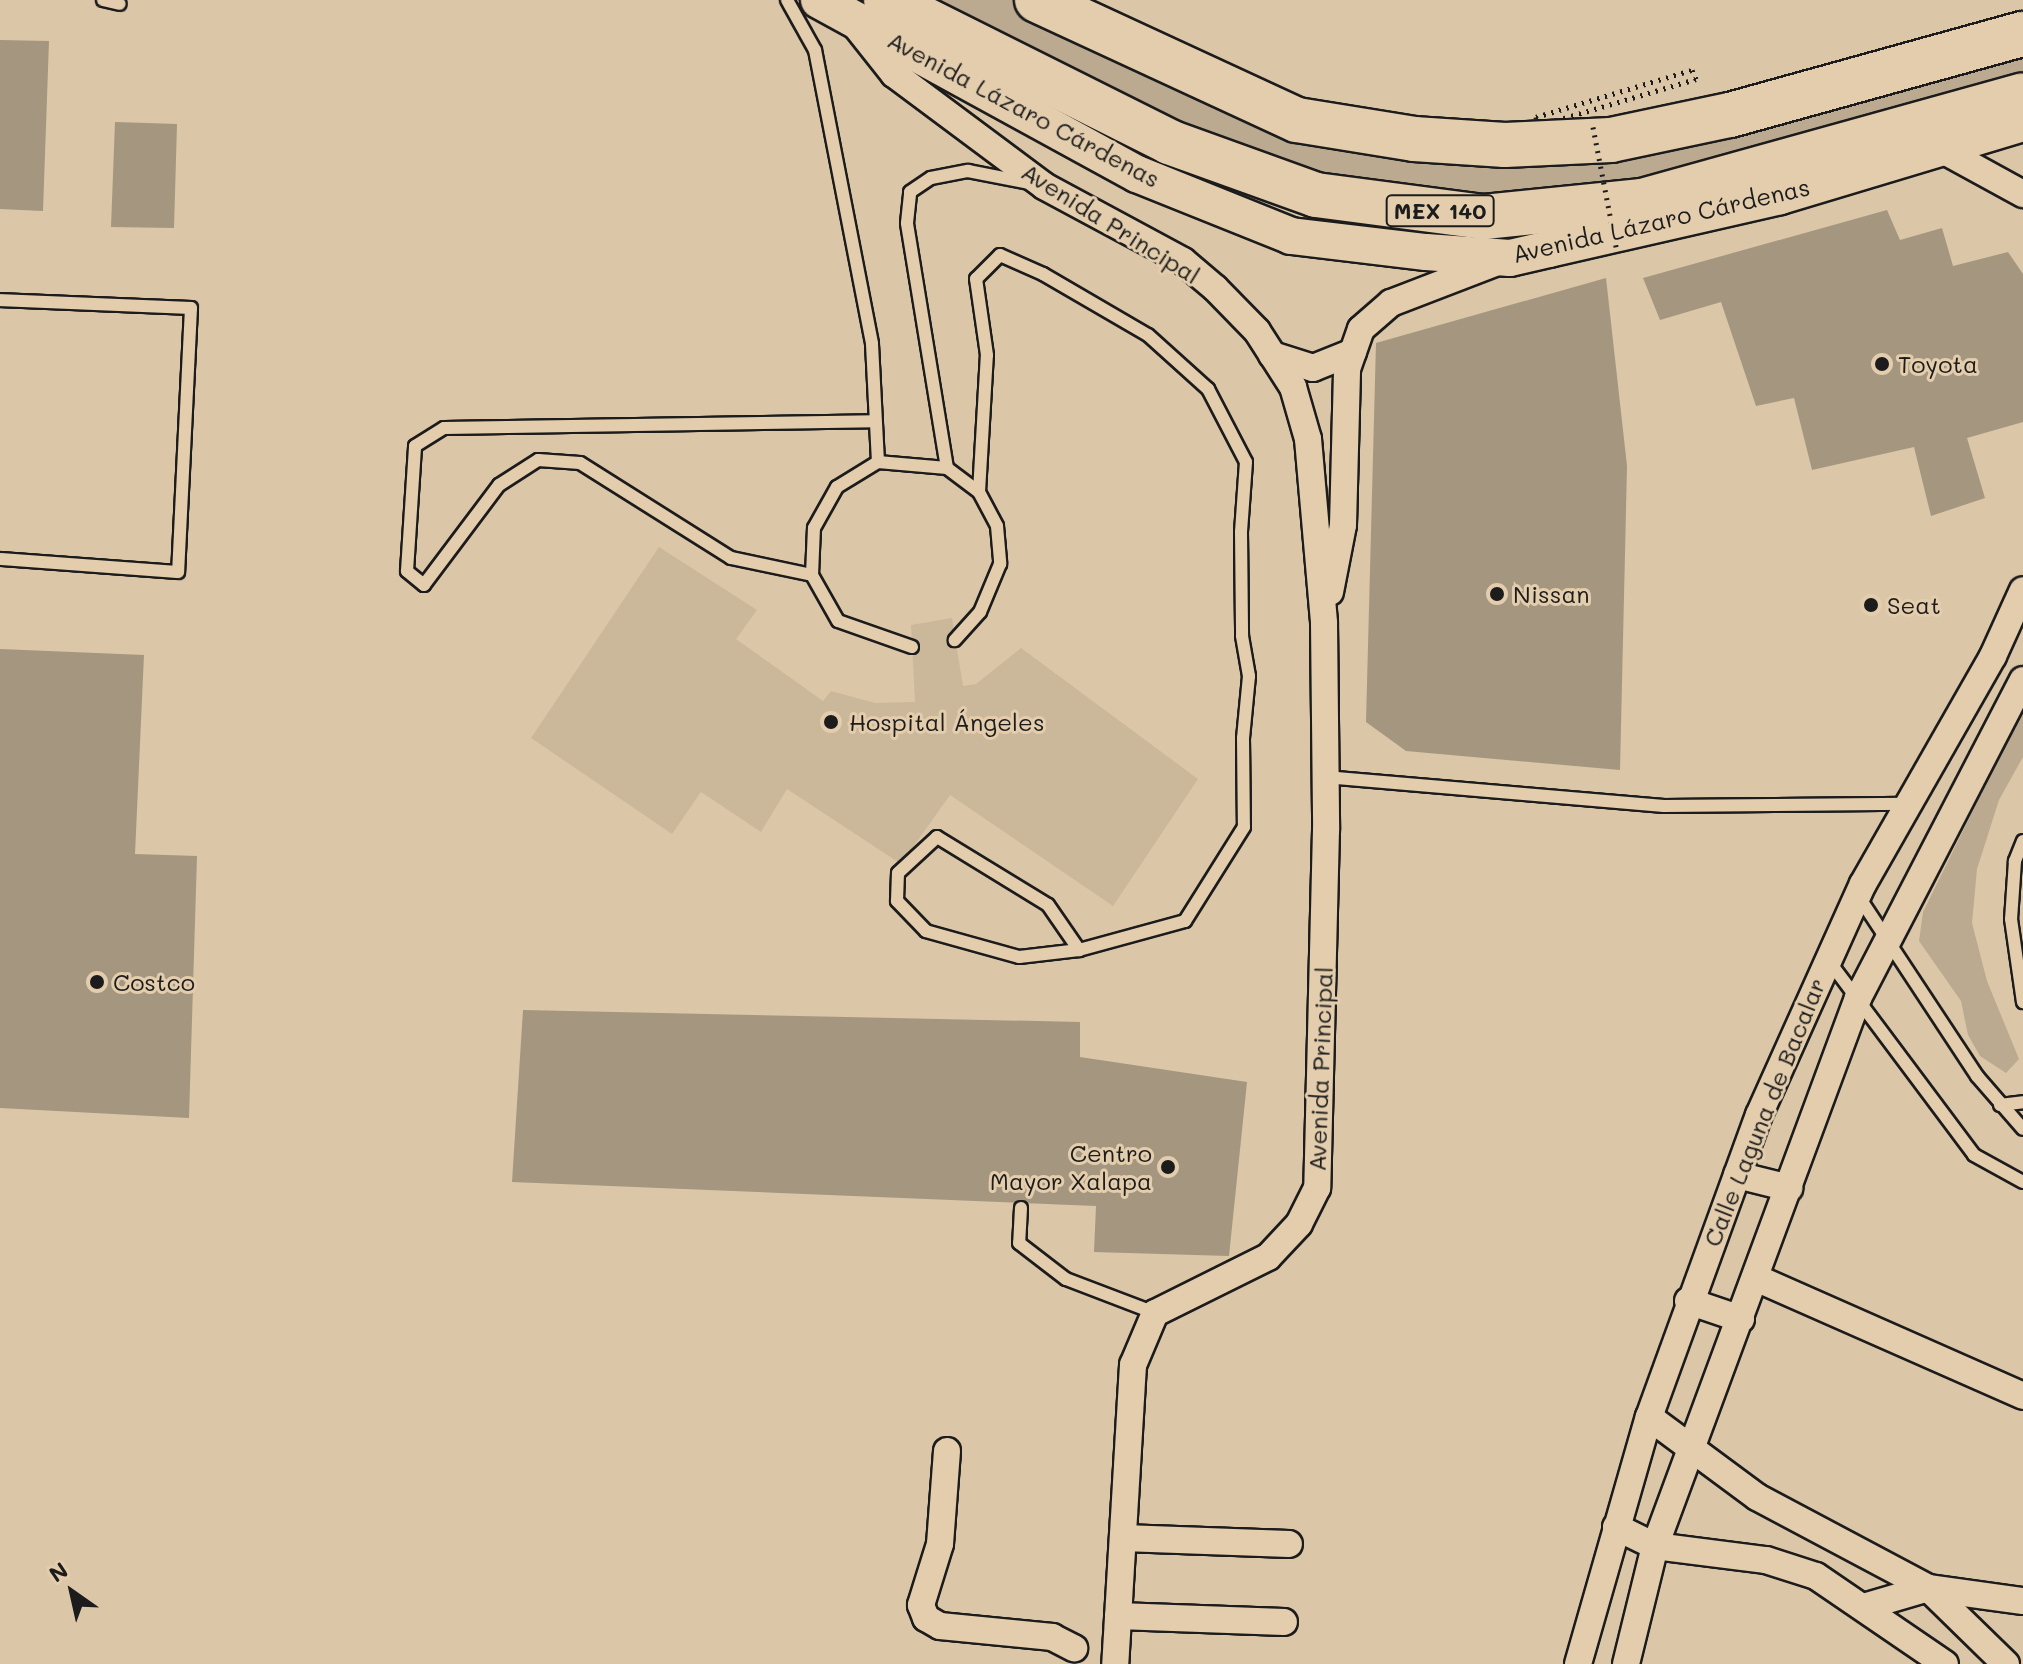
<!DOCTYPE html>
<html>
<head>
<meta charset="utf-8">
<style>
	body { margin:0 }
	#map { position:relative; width:2023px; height:1664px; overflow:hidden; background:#dbc6a7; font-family:Mali,sans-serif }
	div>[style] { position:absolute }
	.built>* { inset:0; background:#cbb89b }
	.green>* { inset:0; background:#bbaa90 }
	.building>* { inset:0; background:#a59680 }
	.path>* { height:5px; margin-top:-2.5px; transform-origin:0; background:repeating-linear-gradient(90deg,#1c1c1c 0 2px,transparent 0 8px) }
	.roads { filter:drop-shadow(2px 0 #1c1c1c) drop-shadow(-2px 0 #1c1c1c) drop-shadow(0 2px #1c1c1c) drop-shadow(0 -2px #1c1c1c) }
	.lane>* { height:12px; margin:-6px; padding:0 6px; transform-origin:6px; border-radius:6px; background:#e3cdad }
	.street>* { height:26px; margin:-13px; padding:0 13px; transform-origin:13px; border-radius:13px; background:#e3cdad }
	.secondary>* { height:36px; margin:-18px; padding:0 18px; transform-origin:18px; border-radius:18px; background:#e3cdad }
	.highway>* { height:44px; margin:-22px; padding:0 22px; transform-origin:22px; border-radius:22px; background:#e3cdad }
	.path-bridge>* { height:5px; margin-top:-2.5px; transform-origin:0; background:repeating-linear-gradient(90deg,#1c1c1c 0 2px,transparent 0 8px) }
	.dots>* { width:22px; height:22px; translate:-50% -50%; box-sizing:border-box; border:4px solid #e3cdad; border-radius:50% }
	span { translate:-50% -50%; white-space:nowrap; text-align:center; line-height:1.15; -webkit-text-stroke:6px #e3cdad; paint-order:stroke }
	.shield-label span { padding:2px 6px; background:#e3cdad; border:2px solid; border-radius:6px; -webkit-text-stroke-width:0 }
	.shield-label { font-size:22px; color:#1c1c1c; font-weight:700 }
	.street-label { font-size:24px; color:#1c1c1c }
	.poi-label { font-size:24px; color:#1c1c1c }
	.left { translate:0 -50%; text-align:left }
	.right { translate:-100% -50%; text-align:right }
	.north { position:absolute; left:32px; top:1552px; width:80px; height:80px; -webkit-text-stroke:6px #e3cdad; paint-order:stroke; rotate:326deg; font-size:22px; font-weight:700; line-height:32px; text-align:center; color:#1c1c1c }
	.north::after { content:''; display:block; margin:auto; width:28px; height:36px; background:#1c1c1c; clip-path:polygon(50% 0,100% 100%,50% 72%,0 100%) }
</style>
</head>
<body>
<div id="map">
	<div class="built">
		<i style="clip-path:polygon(659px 547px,757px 610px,736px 639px,823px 701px,831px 691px,875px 703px,915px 702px,911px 625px,952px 618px,963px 686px,976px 684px,1021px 648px,1198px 779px,1113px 906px,950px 795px,901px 864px,787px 789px,761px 832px,701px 792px,672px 834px,531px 738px)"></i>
	</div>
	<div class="green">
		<i style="clip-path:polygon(913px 0,1015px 0,1126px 54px,1489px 157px,2023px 36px,2023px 71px,1632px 183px,1485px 205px,1316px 180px,1084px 83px)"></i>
		<i style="clip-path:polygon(2023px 709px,2023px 757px,1999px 800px,1977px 869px,1972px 923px,1987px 981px,2019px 1059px,2006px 1073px,1980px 1056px,1968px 1035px,1961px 1001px,1919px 941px,1923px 912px)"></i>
	</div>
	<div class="building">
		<i style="clip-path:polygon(0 40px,49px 41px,43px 211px,0 209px)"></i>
		<i style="clip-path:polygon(115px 122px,177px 124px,174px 228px,111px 227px)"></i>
		<i style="clip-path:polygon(1887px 210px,1900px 240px,1942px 228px,1953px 266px,2008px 252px,2023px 274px,2023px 422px,1967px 438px,1985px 498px,1931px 516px,1914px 447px,1812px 470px,1794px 398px,1756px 406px,1721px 302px,1660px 320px,1643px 278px)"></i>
		<i style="clip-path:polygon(1606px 278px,1627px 466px,1620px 770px,1406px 751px,1366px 722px,1376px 343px)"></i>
		<i style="clip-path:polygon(0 649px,144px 655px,135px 854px,197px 856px,189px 1118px,0 1108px)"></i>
		<i style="clip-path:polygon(523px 1010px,1080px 1022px,1080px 1057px,1247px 1082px,1229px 1256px,1094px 1252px,1096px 1206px,512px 1182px)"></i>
	</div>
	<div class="path">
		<i style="left:1692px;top:70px;width:10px;rotate:66deg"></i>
		<i style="left:1696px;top:79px;width:166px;rotate:163.5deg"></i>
		<i style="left:1537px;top:126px;width:9px;rotate:-96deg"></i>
		<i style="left:1536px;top:117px;width:163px;rotate:-16.8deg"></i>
	</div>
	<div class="roads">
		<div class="lane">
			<i style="left:103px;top:0;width:17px;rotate:13deg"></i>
			<i style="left:787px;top:0;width:57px;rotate:60.8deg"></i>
			<i style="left:815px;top:50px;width:299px;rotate:79deg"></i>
			<i style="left:872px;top:344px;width:118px;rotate:87.1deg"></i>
			<i style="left:0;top:300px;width:191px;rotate:2.4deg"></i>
			<i style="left:191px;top:308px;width:264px;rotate:92.8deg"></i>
			<i style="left:178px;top:572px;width:178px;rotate:-175.8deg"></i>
			<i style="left:947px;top:468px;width:248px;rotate:-99.3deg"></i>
			<i style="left:907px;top:223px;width:31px;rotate:-84deg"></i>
			<i style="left:910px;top:192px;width:25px;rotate:-34deg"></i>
			<i style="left:931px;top:178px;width:38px;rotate:-11deg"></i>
			<i style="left:968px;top:171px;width:63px;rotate:11deg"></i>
			<i style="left:979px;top:492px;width:137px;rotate:-86.7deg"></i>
			<i style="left:987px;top:355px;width:77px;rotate:-98.2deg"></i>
			<i style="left:976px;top:279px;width:34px;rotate:-45deg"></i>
			<i style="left:1000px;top:255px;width:47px;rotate:23.8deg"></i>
			<i style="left:1043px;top:274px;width:121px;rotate:30.2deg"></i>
			<i style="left:1148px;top:335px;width:81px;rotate:42deg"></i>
			<i style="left:1208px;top:389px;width:82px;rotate:62.5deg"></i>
			<i style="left:1246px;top:462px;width:70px;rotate:94.1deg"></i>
			<i style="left:1241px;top:532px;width:104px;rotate:89.4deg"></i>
			<i style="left:1242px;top:636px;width:41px;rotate:80.1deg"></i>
			<i style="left:1249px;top:676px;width:62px;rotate:95.5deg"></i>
			<i style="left:1243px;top:738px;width:89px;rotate:89.4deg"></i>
			<i style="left:1244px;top:827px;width:111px;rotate:122.1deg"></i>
			<i style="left:1185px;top:921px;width:110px;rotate:164.7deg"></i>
			<i style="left:1079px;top:950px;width:60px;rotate:173.3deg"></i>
			<i style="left:1019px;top:957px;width:97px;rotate:-164.4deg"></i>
			<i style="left:926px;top:931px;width:42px;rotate:-134deg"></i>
			<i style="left:897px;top:901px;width:28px;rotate:-88deg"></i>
			<i style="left:898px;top:873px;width:53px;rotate:-42.7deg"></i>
			<i style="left:937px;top:837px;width:130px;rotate:31.5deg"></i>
			<i style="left:1048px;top:905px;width:55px;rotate:55.4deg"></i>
			<i style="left:812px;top:575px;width:83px;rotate:-168.1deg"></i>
			<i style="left:731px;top:558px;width:178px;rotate:-147.8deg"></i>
			<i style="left:580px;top:463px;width:42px;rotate:-175.9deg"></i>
			<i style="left:538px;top:460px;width:46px;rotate:147.3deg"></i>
			<i style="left:499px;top:485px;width:125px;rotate:126.9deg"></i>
			<i style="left:424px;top:585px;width:22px;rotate:-141deg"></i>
			<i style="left:407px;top:571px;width:125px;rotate:-86.3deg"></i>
			<i style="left:415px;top:446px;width:34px;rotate:-32deg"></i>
			<i style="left:444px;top:428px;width:430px;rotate:-0.9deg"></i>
			<i style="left:912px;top:647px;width:78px;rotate:-160.6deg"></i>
			<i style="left:838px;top:621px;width:53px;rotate:-119.5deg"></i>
			<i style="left:812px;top:575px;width:47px;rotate:-87.6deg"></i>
			<i style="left:814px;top:528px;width:47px;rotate:-60.7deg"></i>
			<i style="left:837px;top:487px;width:48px;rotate:-31.4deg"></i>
			<i style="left:878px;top:462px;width:69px;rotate:5deg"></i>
			<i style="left:947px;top:468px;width:40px;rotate:37deg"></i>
			<i style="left:979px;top:492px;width:38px;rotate:62deg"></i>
			<i style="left:997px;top:526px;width:38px;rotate:85deg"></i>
			<i style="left:1000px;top:564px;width:52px;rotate:112.6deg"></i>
			<i style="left:980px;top:612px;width:38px;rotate:132deg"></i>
			<i style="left:1325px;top:777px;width:340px;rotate:4.9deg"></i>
			<i style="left:1664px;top:806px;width:245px;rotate:-0.5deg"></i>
			<i style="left:2023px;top:841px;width:22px;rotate:112deg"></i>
			<i style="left:2015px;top:861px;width:58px;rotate:93.9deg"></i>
			<i style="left:2011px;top:919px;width:84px;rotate:81.8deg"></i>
			<i style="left:1859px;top:897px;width:214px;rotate:56.6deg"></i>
			<i style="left:1977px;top:1076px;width:70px;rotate:49deg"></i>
			<i style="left:1829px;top:961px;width:242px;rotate:53.2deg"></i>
			<i style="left:1974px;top:1155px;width:56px;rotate:28.9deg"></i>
			<i style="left:2000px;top:1105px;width:23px;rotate:-7deg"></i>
			<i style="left:1021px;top:1208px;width:35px;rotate:93deg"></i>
			<i style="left:1019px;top:1243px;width:59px;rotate:37.5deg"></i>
			<i style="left:1066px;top:1279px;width:95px;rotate:20.9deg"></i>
		</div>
		<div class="street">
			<i style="left:855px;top:25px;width:63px;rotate:51.5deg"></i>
			<i style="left:894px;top:74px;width:187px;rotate:36.7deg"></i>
			<i style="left:1044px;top:186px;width:158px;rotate:28.3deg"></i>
			<i style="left:1183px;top:261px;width:42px;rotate:40.2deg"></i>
			<i style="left:1215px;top:288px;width:60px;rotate:45.7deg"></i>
			<i style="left:1257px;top:331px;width:67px;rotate:57.3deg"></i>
			<i style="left:1293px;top:387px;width:54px;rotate:73.9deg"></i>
			<i style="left:1308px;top:439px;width:185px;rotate:85deg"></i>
			<i style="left:1324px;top:623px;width:207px;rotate:89.4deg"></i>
			<i style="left:1326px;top:830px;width:358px;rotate:91.4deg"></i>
			<i style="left:1317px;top:1188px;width:40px;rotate:116.6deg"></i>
			<i style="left:1299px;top:1224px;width:45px;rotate:133.2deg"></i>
			<i style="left:1268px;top:1257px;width:126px;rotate:153.6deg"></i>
			<i style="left:1155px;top:1313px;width:56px;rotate:112.9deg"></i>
			<i style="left:1133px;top:1365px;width:300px;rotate:93.4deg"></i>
			<i style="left:1939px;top:148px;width:96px;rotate:28.7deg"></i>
			<i style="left:1272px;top:355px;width:43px;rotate:17.6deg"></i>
			<i style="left:1313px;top:368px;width:43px;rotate:-21.8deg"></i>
			<i style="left:1330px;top:592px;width:68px;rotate:-79deg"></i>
			<i style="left:1343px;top:525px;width:156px;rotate:-88.5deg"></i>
			<i style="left:1347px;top:369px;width:42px;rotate:-70.7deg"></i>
			<i style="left:1361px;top:329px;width:40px;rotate:-41deg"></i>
			<i style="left:1391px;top:303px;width:114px;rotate:-21.1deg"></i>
			<i style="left:1737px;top:1175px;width:54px;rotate:14deg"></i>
			<i style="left:1756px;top:1278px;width:292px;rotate:23.8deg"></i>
			<i style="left:1688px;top:1301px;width:56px;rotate:18.8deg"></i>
			<i style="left:1649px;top:1417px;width:134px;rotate:36.5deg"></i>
			<i style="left:1757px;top:1497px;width:194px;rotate:28deg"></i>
			<i style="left:1928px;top:1588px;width:109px;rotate:44.3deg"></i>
			<i style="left:947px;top:1451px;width:93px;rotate:94.3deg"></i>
			<i style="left:940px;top:1544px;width:64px;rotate:107.3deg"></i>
			<i style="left:921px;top:1605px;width:14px;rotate:69deg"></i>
			<i style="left:926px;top:1618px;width:16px;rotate:30deg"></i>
			<i style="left:940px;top:1626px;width:113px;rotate:5.6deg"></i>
			<i style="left:1052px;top:1637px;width:25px;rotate:27deg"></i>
			<i style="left:1616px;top:1527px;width:43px;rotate:26deg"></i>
			<i style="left:1655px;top:1546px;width:112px;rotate:7.2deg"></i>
			<i style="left:1766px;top:1560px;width:52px;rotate:17.7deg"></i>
			<i style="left:1816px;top:1576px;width:156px;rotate:34.3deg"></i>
			<i style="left:1123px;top:1538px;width:166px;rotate:2.1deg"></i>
			<i style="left:1867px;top:1606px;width:64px;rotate:-16.4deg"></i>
			<i style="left:1928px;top:1588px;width:96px;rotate:7.8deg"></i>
			<i style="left:1118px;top:1616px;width:166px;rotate:2.1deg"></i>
			<i style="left:1578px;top:1664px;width:257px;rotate:-74deg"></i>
			<i style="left:1649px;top:1417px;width:321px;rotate:-70deg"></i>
			<i style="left:1759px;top:1115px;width:253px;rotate:-65.8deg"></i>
			<i style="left:1863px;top:884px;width:262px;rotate:-60.3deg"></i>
			<i style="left:1993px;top:656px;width:72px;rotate:-65.6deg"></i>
			<i style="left:1626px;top:1664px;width:122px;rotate:-76.2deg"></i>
			<i style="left:1655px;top:1546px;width:584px;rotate:-69.67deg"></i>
			<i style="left:1858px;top:998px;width:358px;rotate:-62.6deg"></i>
		</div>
		<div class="secondary">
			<i style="left:819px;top:0;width:362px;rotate:28.7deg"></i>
			<i style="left:1137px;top:174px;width:166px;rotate:21.9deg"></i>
			<i style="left:1291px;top:236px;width:136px;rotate:6.8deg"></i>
			<i style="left:1426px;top:252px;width:84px;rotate:4.1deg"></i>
			<i style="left:1510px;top:258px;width:40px;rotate:-13deg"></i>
			<i style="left:1549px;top:249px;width:237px;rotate:-12.9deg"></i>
			<i style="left:1780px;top:196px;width:254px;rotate:-16.7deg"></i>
		</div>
		<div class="highway">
			<i style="left:886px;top:0;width:317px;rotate:26.6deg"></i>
			<i style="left:1169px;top:142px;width:156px;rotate:19.8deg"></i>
			<i style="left:1316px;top:195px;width:169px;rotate:7.5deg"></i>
			<i style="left:1484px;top:217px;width:159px;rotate:-5.8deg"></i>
			<i style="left:1642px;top:201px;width:395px;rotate:-15.5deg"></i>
			<i style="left:1037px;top:0;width:286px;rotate:24.8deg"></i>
			<i style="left:1297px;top:120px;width:119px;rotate:9.2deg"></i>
			<i style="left:1414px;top:139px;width:91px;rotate:3.8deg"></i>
			<i style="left:1505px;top:145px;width:106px;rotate:-2.7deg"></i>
			<i style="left:1611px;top:140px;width:122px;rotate:-11.9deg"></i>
			<i style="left:1730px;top:115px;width:304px;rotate:-15.5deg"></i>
		</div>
	</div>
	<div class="path-bridge">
		<i style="left:1593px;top:127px;width:127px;rotate:79.1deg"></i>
	</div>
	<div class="dots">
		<i style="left:1882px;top:364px;background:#1c1c1c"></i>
		<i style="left:1497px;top:594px;background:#1c1c1c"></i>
		<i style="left:1871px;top:605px;background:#1c1c1c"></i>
		<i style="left:831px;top:722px;background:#1c1c1c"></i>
		<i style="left:97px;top:982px;background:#1c1c1c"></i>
		<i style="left:1168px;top:1167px;background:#1c1c1c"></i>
	</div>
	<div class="shield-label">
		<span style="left:1440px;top:211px">MEX 140</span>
	</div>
	<div class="street-label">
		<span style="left:1024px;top:109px;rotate:28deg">Avenida Lázaro Cárdenas</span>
		<span style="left:1661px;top:220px;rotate:-13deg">Avenida Lázaro Cárdenas</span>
		<span style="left:1111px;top:223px;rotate:32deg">Avenida Principal</span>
		<span style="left:1320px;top:1069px;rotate:-88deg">Avenida Principal</span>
		<span style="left:1764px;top:1112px;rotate:-68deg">Calle Laguna de Bacalar</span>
	</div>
	<div class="poi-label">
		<span class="left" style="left:1898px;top:364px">Toyota</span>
		<span class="left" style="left:1513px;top:594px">Nissan</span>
		<span class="left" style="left:1887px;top:605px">Seat</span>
		<span class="left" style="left:849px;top:722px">Hospital Ángeles</span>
		<span class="left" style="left:113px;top:982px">Costco</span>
		<span class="right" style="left:1152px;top:1167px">Centro<br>Mayor Xalapa</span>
	</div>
	<div class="north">N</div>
</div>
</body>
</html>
